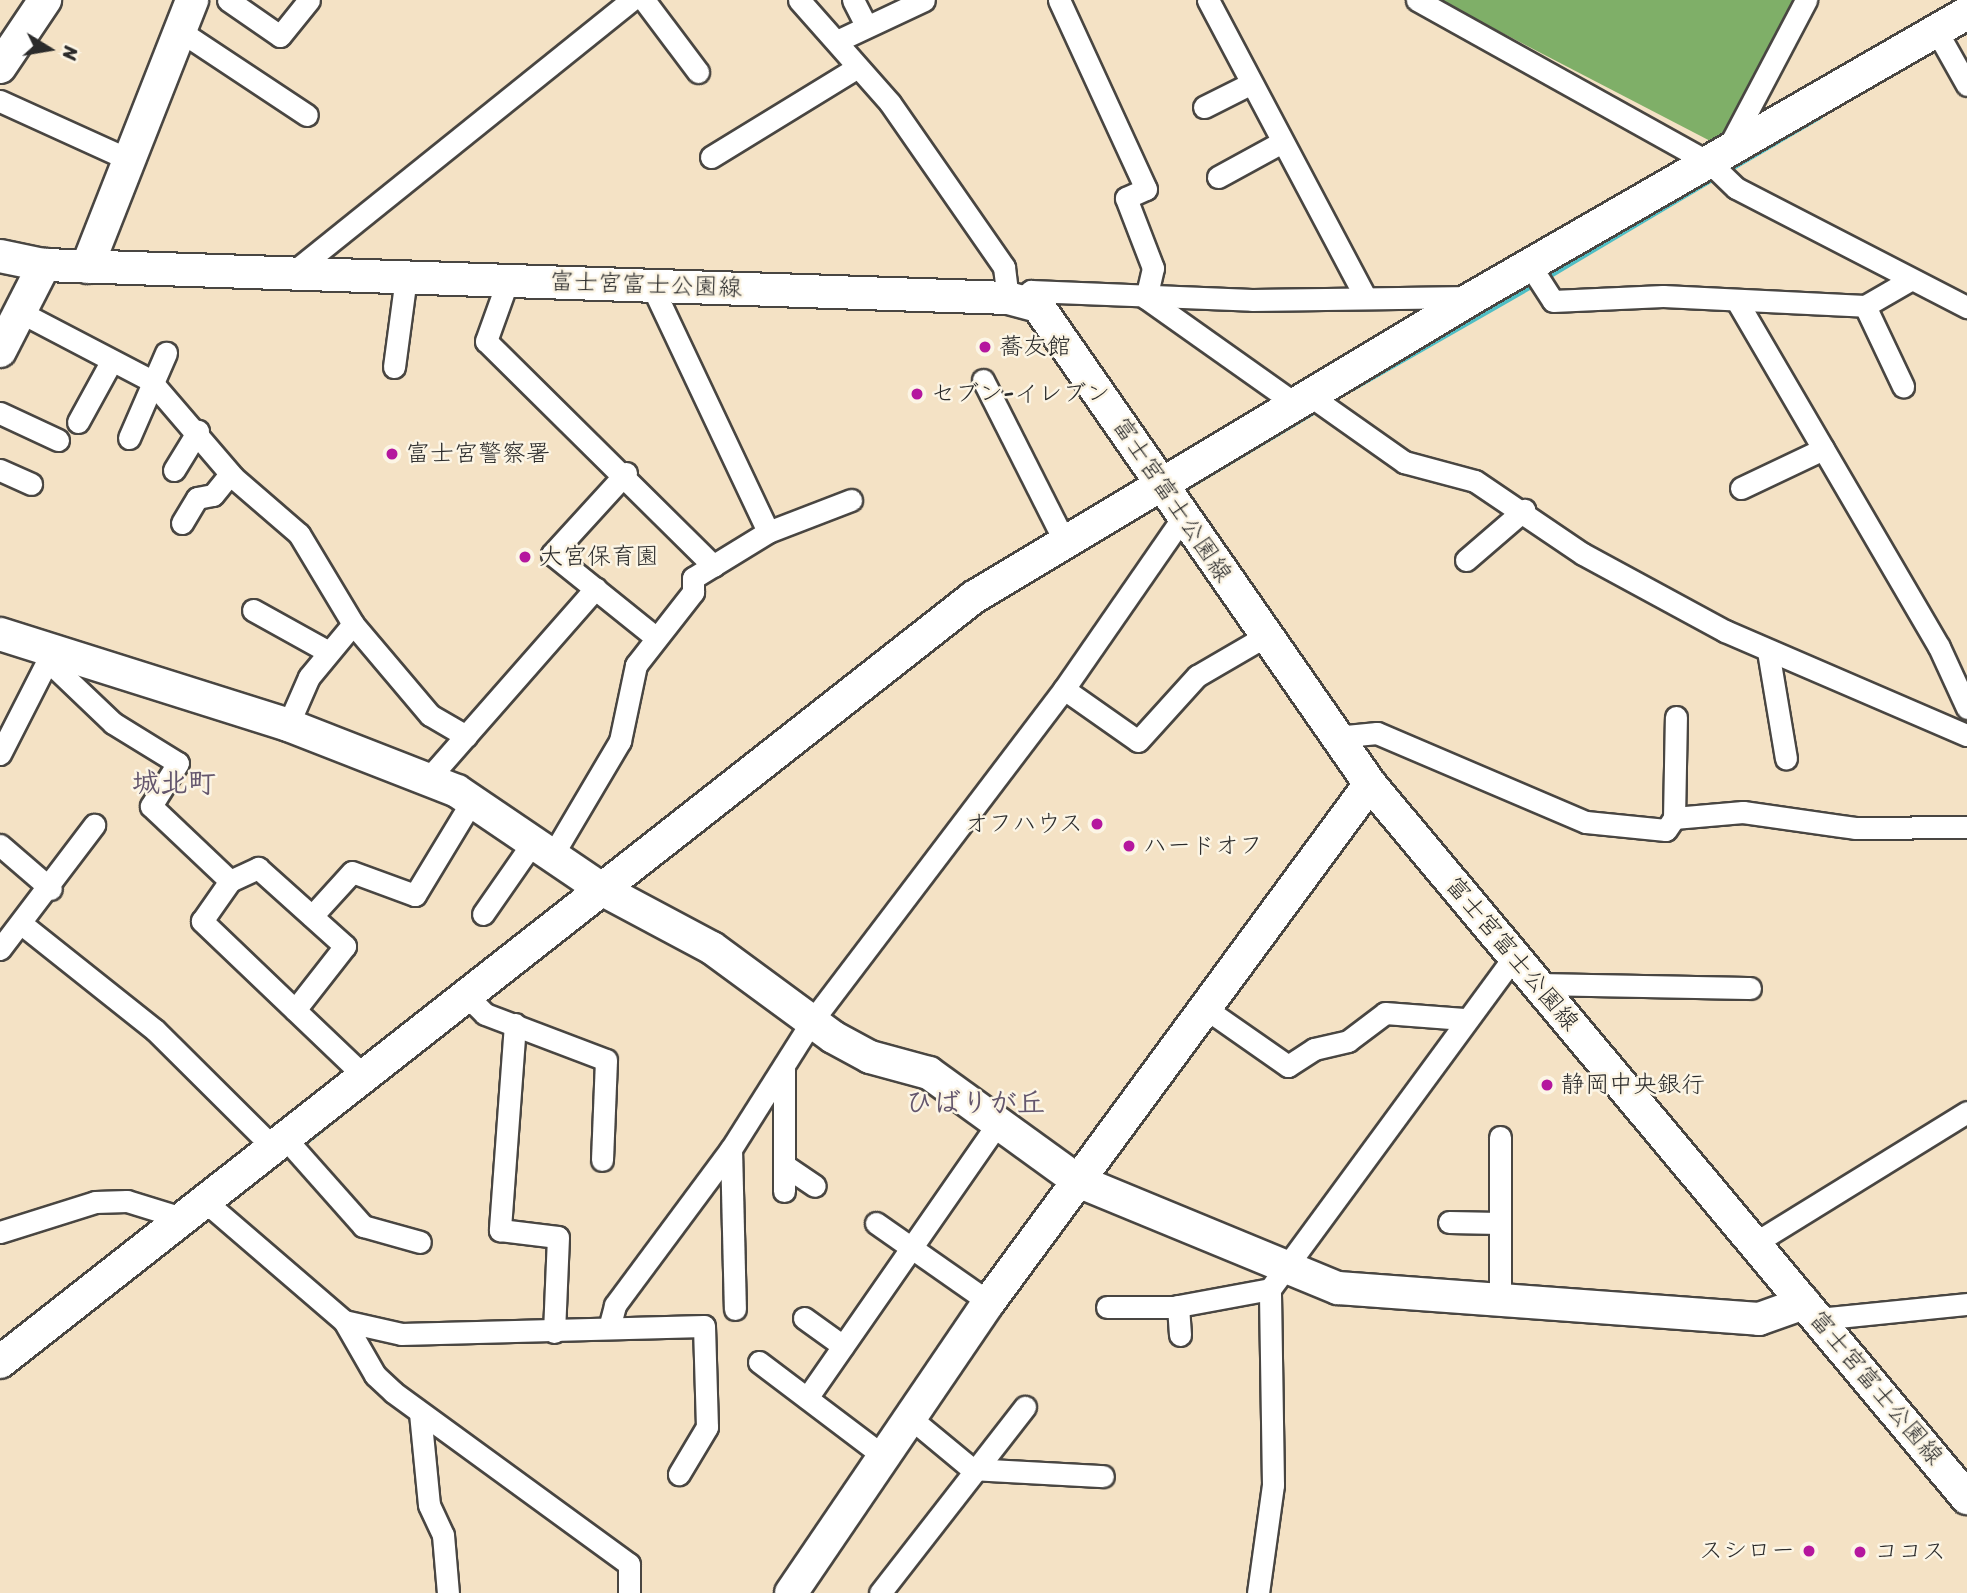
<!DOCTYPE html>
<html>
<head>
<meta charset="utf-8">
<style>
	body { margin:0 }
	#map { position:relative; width:1967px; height:1593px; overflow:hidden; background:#f4e2c5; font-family:Sriracha,"Klee One",sans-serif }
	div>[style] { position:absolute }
	.forest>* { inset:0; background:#7faf68 }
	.stream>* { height:5px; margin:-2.5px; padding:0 2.5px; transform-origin:2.5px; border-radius:2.5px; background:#4fbec4 }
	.roads { filter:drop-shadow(2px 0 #494642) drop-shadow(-2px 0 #494642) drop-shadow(0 2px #494642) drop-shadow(0 -2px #494642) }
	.street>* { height:21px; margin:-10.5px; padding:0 10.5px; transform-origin:10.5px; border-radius:10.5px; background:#fff }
	.secondary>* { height:32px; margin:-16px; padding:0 16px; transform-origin:16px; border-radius:16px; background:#fff }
	.dots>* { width:19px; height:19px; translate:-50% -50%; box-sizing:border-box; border:4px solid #fcf5e5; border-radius:50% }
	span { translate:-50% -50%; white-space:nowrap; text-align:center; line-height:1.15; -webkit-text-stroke:5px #fcf5e5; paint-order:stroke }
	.street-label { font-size:24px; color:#2b2b2b }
	.poi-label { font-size:24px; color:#2b2b2b }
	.left { translate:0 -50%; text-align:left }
	.right { translate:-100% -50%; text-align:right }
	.quarter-label { font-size:28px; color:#64566d; font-weight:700 }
	.north { position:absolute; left:14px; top:14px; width:70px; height:70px; -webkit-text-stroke:5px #fcf5e5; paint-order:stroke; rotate:101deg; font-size:19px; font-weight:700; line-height:28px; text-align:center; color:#2b2b2b }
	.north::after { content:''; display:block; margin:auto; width:24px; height:32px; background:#2b2b2b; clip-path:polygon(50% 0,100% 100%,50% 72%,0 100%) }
</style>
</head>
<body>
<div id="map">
	<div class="forest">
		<i style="clip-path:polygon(1439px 0,1794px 0,1718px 145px)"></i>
	</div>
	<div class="stream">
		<i style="left:1726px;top:171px;width:109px;rotate:-30.3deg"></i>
		<i style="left:1545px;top:278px;width:200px;rotate:-30.7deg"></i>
		<i style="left:1351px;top:389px;width:213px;rotate:-29.8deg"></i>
		<i style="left:1184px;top:489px;width:156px;rotate:-30.8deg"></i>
		<i style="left:303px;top:1144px;width:50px;rotate:-38.5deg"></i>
	</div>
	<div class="roads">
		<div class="street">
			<i style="left:228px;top:0;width:63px;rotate:34.7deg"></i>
			<i style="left:280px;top:36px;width:46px;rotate:-51.1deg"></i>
			<i style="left:644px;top:0;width:90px;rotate:53.1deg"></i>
			<i style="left:799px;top:0;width:137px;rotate:48.5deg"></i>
			<i style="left:890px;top:103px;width:200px;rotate:55.2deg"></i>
			<i style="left:1004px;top:267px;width:31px;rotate:83deg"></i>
			<i style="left:853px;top:0;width:29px;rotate:63deg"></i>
			<i style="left:1059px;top:0;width:208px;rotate:65.3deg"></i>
			<i style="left:1146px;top:189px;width:22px;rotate:156deg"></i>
			<i style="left:1126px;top:198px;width:75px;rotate:68.9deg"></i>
			<i style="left:1153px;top:268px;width:31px;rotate:103deg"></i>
			<i style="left:1146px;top:298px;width:185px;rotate:35.3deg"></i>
			<i style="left:1208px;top:0;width:336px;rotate:62.1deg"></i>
			<i style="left:1417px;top:0;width:335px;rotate:29.1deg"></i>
			<i style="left:1710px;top:163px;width:36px;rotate:44deg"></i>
			<i style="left:1736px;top:188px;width:260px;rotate:27.3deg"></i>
			<i style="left:1936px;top:30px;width:63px;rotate:60.6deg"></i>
			<i style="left:180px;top:31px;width:152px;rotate:33.5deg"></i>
			<i style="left:837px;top:41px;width:96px;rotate:-25.2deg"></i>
			<i style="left:0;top:101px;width:143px;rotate:24.4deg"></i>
			<i style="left:1204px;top:107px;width:51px;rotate:-26.6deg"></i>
			<i style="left:1727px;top:150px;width:170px;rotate:-62.2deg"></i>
			<i style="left:711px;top:157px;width:172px;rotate:-31.5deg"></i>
			<i style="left:1218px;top:177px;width:73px;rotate:-28.7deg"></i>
			<i style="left:1531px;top:267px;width:40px;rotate:57.1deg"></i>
			<i style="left:1553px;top:301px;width:110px;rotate:-2.6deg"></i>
			<i style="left:1663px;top:296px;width:202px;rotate:2.8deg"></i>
			<i style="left:1865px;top:306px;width:52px;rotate:-30deg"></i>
			<i style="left:292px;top:273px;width:435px;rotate:-38.8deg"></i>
			<i style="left:508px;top:280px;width:65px;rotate:109.8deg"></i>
			<i style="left:486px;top:341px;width:320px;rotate:44.7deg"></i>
			<i style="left:651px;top:284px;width:274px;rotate:64.7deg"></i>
			<i style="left:1021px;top:299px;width:13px;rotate:-39deg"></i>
			<i style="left:1031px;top:291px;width:221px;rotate:2.3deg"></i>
			<i style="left:1252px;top:300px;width:220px;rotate:-0.8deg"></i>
			<i style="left:1738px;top:303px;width:398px;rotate:59.7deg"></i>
			<i style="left:1939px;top:647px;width:67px;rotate:65.3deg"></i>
			<i style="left:1865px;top:306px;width:89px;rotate:64.6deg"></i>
			<i style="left:20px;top:312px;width:147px;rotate:27.6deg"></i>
			<i style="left:150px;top:380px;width:128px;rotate:49.4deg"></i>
			<i style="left:233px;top:477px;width:87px;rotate:40.8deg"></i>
			<i style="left:299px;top:534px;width:105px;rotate:59deg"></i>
			<i style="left:394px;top:367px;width:91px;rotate:-82.4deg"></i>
			<i style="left:983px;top:380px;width:182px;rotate:63.2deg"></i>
			<i style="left:1312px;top:397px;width:113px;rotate:35.2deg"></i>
			<i style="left:1404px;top:462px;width:73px;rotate:15deg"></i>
			<i style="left:1475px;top:481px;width:130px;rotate:34.1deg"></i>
			<i style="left:1583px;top:554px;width:162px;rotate:28.5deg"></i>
			<i style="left:1725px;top:631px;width:263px;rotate:23.3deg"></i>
			<i style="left:0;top:413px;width:64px;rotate:25deg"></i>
			<i style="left:78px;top:422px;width:68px;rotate:-61.2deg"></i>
			<i style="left:129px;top:438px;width:93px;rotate:-66.5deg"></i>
			<i style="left:0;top:470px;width:34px;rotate:24deg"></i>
			<i style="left:174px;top:470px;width:46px;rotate:-58.4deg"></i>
			<i style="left:626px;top:473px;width:110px;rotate:132.4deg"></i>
			<i style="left:552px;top:554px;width:131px;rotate:38.8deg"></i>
			<i style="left:1741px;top:488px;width:91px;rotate:-25.4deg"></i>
			<i style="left:182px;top:523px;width:29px;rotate:-59deg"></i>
			<i style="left:197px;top:498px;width:16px;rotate:-11deg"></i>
			<i style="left:213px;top:495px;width:27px;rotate:-51deg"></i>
			<i style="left:1466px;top:560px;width:77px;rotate:-40.8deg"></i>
			<i style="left:253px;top:610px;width:85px;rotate:29deg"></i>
			<i style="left:1768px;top:651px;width:109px;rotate:80.5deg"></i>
			<i style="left:48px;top:661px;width:90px;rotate:43.6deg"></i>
			<i style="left:113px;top:723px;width:76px;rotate:31.6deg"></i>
			<i style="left:178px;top:763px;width:51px;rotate:122.1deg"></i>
			<i style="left:151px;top:806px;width:109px;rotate:43.5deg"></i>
			<i style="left:1064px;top:689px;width:90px;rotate:35.1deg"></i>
			<i style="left:1138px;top:741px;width:88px;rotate:-47.8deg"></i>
			<i style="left:1197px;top:676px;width:78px;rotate:-30.2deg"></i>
			<i style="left:288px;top:725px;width:52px;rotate:-66.4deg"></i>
			<i style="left:309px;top:677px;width:69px;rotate:-50.3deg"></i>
			<i style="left:353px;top:624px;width:119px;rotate:49.8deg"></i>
			<i style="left:430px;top:715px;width:42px;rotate:30.3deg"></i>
			<i style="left:1336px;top:737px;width:41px;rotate:-5.6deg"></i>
			<i style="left:1377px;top:733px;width:227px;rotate:23.1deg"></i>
			<i style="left:1586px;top:822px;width:80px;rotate:5.7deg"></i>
			<i style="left:1666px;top:830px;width:14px;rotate:-56deg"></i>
			<i style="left:1674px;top:818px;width:69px;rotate:-5deg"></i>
			<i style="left:1743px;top:812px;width:113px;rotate:8.1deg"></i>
			<i style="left:1855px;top:828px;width:112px;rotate:-0.5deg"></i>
			<i style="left:0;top:754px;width:114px;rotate:-63deg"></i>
			<i style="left:428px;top:779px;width:254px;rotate:-48.7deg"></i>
			<i style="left:1674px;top:818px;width:101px;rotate:-88.9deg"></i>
			<i style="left:0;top:845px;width:67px;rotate:40.8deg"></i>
			<i style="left:552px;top:856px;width:134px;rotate:-59.4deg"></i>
			<i style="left:620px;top:741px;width:78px;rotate:-78.1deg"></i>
			<i style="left:636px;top:665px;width:93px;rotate:-52deg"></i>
			<i style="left:693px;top:592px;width:14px;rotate:-90deg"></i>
			<i style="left:693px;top:578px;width:88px;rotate:-31.5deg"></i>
			<i style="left:768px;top:532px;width:89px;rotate:-21.1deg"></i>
			<i style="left:483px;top:914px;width:88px;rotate:-55.2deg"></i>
			<i style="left:312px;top:916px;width:59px;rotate:-47.7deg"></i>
			<i style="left:352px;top:872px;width:67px;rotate:20.1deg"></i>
			<i style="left:415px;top:895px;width:110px;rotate:-58.8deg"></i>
			<i style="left:23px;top:925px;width:169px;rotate:38.5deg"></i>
			<i style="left:155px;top:1030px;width:166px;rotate:44.8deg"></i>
			<i style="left:0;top:949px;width:156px;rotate:-52.8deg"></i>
			<i style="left:1536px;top:984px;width:214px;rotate:1.1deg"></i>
			<i style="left:467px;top:996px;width:25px;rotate:45deg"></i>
			<i style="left:485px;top:1014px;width:129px;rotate:20.8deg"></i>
			<i style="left:606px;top:1060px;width:100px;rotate:92.3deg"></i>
			<i style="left:1202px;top:1006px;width:105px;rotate:34.9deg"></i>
			<i style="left:1288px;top:1066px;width:31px;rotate:-33deg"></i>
			<i style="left:1314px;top:1049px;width:35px;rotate:-13deg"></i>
			<i style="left:1348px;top:1041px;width:46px;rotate:-37.1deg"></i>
			<i style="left:1385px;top:1013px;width:79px;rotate:4.3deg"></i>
			<i style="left:295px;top:1010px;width:129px;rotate:-136.3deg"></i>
			<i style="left:202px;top:921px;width:49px;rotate:-55deg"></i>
			<i style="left:230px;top:881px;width:31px;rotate:-25deg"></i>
			<i style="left:258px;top:868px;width:117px;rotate:41.9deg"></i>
			<i style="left:345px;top:946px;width:81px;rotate:128deg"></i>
			<i style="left:295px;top:1010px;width:94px;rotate:43.7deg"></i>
			<i style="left:515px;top:1024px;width:207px;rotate:94.2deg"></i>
			<i style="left:500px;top:1230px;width:58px;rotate:6.9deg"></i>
			<i style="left:558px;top:1237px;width:95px;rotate:92.4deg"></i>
			<i style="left:1500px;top:1137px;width:165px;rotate:90deg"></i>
			<i style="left:285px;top:1138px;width:118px;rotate:48.4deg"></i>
			<i style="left:363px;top:1226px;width:59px;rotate:15.7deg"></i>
			<i style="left:731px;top:1149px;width:160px;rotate:88.6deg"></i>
			<i style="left:784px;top:1165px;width:37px;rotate:34deg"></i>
			<i style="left:784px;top:1191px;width:122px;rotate:-90deg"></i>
			<i style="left:208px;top:1204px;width:179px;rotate:40.7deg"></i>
			<i style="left:344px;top:1321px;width:62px;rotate:60.1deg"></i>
			<i style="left:375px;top:1375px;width:25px;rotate:43deg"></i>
			<i style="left:393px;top:1392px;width:292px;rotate:36.1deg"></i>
			<i style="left:629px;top:1564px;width:29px;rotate:90deg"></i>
			<i style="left:1449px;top:1222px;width:50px;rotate:1.1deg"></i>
			<i style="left:876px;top:1223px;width:138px;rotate:35deg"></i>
			<i style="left:0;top:1232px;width:100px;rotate:-17.5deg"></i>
			<i style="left:95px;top:1202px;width:32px;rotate:-2deg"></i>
			<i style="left:127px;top:1201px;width:61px;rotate:17.2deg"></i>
			<i style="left:1755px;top:1243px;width:249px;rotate:-31.7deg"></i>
			<i style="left:1178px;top:1306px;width:29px;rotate:86deg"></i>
			<i style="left:1107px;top:1307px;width:66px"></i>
			<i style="left:1173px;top:1307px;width:99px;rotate:-10.5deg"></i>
			<i style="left:804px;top:1318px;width:48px;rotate:35.7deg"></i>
			<i style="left:1819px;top:1319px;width:149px;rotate:-5.8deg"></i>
			<i style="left:344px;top:1321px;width:58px;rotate:12.8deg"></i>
			<i style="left:401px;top:1334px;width:303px;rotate:-1.5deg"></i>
			<i style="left:704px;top:1326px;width:101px;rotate:88.3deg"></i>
			<i style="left:707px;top:1427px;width:55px;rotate:120.8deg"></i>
			<i style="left:609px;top:1328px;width:24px;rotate:-75deg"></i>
			<i style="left:615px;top:1305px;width:194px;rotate:-53.4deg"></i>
			<i style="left:731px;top:1149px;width:151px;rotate:-57.7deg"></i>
			<i style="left:812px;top:1021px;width:417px;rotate:-52.8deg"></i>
			<i style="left:1064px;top:689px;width:209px;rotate:-55.3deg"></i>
			<i style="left:759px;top:1362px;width:159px;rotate:37.1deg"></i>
			<i style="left:807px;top:1398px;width:336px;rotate:-55.2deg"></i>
			<i style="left:420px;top:1413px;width:92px;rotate:84.4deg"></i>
			<i style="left:429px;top:1505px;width:33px;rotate:65deg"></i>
			<i style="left:443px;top:1535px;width:58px;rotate:85.1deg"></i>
			<i style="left:914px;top:1421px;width:75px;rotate:39.6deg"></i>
			<i style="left:972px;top:1469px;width:131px;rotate:3.1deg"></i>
			<i style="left:880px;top:1593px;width:236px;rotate:-52.1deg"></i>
			<i style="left:1258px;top:1593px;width:109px;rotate:-82.1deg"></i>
			<i style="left:1273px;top:1485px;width:196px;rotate:-90.9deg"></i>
			<i style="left:1270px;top:1289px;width:412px;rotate:-53.7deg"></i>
		</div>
		<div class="secondary">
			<i style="left:0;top:67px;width:81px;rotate:-56.1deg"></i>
			<i style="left:0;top:256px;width:45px;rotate:11.6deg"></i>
			<i style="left:44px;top:265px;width:965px;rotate:1.96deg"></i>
			<i style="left:1008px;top:298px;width:31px;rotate:15deg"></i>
			<i style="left:1038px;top:306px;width:582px;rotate:55.22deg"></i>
			<i style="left:1370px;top:784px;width:931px;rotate:50.1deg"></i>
			<i style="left:87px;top:267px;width:287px;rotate:-68.5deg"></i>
			<i style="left:0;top:351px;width:97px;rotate:-62.9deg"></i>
			<i style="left:0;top:634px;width:302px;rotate:17.5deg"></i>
			<i style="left:288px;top:725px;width:181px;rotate:21.3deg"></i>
			<i style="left:457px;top:791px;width:176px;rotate:34.1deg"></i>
			<i style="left:603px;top:890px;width:123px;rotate:28deg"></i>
			<i style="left:712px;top:948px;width:150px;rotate:36.3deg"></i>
			<i style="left:833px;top:1037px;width:42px;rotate:28.4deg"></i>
			<i style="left:870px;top:1057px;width:61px;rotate:15.2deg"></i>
			<i style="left:929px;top:1073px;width:184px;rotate:35.9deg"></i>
			<i style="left:1078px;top:1181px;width:281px;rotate:22.4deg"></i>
			<i style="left:1338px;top:1288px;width:422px;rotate:4.2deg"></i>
			<i style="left:1759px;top:1319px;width:48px;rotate:-19.6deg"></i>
			<i style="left:0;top:1362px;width:1239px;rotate:-38.15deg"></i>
			<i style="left:974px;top:597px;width:583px;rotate:-30.96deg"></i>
			<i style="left:1474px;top:297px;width:569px;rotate:-29.94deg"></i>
			<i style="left:791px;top:1593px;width:352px;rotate:-55.8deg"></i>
			<i style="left:989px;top:1302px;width:643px;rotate:-53.66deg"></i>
		</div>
	</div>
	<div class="dots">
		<i style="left:985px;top:347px;background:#b5179e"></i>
		<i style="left:917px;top:394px;background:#b5179e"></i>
		<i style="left:392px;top:454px;background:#b5179e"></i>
		<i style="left:525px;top:557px;background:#b5179e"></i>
		<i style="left:1097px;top:824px;background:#b5179e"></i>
		<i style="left:1129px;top:846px;background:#b5179e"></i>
		<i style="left:1547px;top:1085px;background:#b5179e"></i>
		<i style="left:1809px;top:1551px;background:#b5179e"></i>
		<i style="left:1860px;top:1552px;background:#b5179e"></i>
	</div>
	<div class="street-label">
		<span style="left:646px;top:285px;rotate:2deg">富士宮富士公園線</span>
		<span style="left:1172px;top:500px;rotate:56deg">富士宮富士公園線</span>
		<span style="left:1512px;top:954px;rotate:50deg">富士宮富士公園線</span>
		<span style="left:1876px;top:1388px;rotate:50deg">富士宮富士公園線</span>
	</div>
	<div class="poi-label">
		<span class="left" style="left:999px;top:347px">蕎友館</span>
		<span class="left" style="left:931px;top:394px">セブン-イレブン</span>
		<span class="left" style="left:406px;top:454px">富士宮警察署</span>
		<span class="left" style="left:539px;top:557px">大宮保育園</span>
		<span class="right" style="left:1083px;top:824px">オフハウス</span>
		<span class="left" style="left:1143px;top:846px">ハードオフ</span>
		<span class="left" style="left:1561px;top:1085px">静岡中央銀行</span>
		<span class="right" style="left:1795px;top:1551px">スシロー</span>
		<span class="left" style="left:1874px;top:1552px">ココス</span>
	</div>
	<div class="quarter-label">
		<span style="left:174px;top:783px">城北町</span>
		<span style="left:975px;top:1103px">ひばりが丘</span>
	</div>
	<div class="north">N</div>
</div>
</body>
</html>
